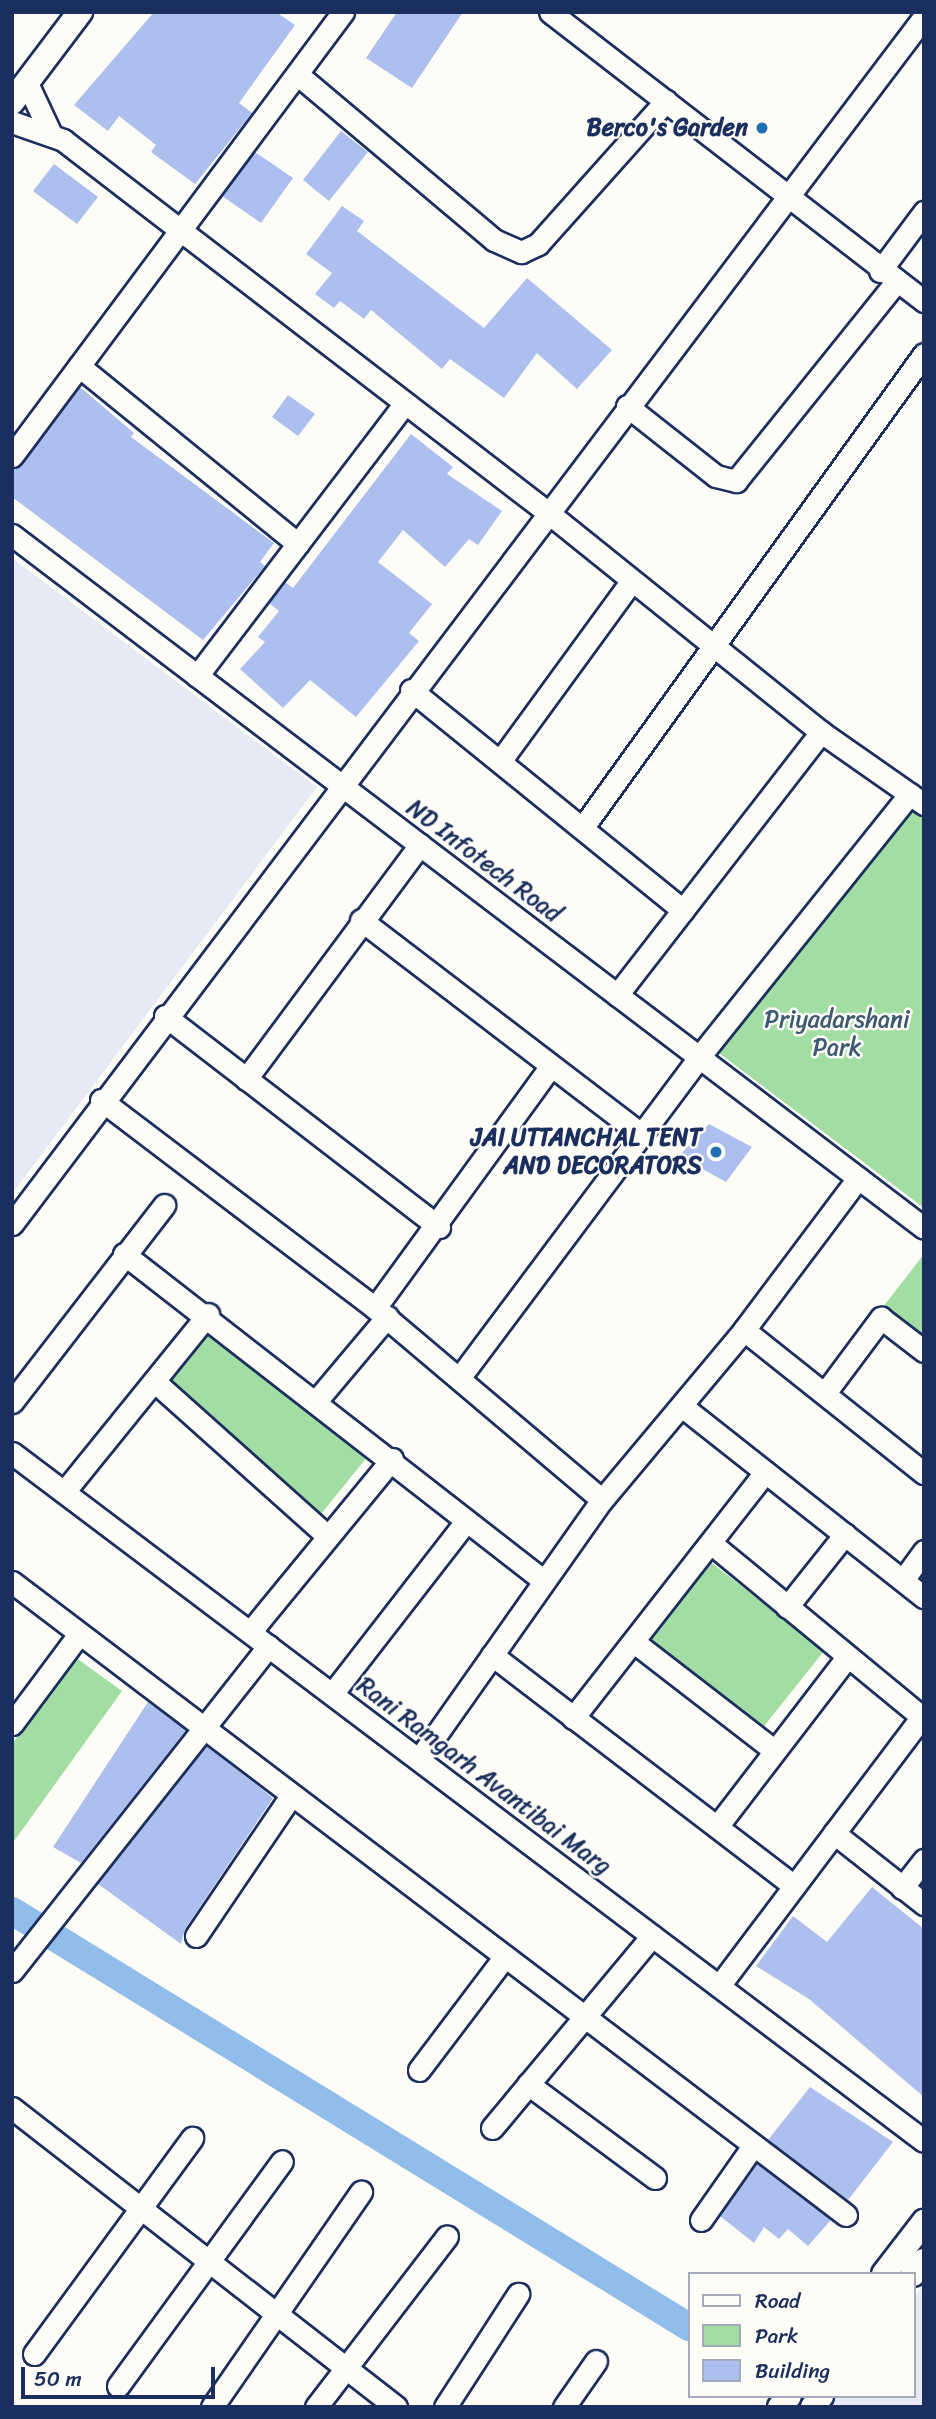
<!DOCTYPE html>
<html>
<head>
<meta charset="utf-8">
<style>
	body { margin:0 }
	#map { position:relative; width:936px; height:2419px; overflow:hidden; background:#fdfcf7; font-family:Sriracha,sans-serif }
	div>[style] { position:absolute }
	.built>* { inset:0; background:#e5eaf4 }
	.green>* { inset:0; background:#a2dea4 }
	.canal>* { height:28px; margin:-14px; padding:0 14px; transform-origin:14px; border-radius:14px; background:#90bdea }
	.building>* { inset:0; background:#adbfee }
	.roads { filter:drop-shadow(2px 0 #1b2f5e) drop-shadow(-2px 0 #1b2f5e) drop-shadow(0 2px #1b2f5e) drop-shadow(0 -2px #1b2f5e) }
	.minor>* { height:21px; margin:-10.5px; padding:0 10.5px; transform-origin:10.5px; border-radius:10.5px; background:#fdfcf7 }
	.tertiary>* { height:24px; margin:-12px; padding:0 12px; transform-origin:12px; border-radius:12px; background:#fdfcf7 }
	.dots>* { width:19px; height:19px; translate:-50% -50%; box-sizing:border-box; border:4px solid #fdfcf7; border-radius:50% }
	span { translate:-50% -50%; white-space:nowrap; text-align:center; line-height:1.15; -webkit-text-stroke:5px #fdfcf7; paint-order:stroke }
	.poi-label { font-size:24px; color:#1b2f5e; font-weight:700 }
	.right { translate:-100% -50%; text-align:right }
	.street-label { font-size:24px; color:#1b2f5e }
	.park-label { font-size:24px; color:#3d5b70 }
	.frame { position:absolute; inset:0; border:14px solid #1b2f5e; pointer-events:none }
	.legend { position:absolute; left:688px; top:2272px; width:228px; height:126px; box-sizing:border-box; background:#fdfcf7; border:2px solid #a3aaba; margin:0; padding:9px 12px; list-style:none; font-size:21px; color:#1b2f5e }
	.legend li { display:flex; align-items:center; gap:14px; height:35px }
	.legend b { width:35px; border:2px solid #a3aaba }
	.scale { position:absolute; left:21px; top:2367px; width:194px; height:32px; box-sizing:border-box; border:4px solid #1b2f5e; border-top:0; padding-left:9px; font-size:21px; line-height:24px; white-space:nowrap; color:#1b2f5e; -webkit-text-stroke:5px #fdfcf7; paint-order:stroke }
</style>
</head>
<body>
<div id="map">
	<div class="built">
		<i style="clip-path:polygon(12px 558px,317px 787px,12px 1194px)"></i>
		<i style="clip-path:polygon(924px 2285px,924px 2407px,827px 2407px,836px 2396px,913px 2396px,913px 2298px)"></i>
	</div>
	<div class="green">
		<i style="clip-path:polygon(913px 808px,924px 815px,924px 1208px,711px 1047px)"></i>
		<i style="clip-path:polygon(924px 1254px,924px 1346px,879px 1312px)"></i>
		<i style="clip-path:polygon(196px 1312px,372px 1451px,317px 1519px,141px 1381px)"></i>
		<i style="clip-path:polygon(698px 1552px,824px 1651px,761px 1730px,635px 1631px)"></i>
		<i style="clip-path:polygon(75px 1657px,122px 1691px,12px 1844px,12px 1744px)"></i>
	</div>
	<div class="canal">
		<i style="left:12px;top:1911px;width:795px;rotate:31.57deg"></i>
	</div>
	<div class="building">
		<i style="clip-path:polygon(154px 12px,276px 12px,295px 25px,239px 103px,252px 113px,195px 184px,151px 152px,156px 145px,119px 116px,108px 131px,74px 105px)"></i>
		<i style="clip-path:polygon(397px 12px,463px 12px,412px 88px,366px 58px)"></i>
		<i style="clip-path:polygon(341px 131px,368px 152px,329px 201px,303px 180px)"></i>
		<i style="clip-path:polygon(255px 152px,293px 178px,261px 223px,222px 196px)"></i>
		<i style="clip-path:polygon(54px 164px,98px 197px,77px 224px,33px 191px)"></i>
		<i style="clip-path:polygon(342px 206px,364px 221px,357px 231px,484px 328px,527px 278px,612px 350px,577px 389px,537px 353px,504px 398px,450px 359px,442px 369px,371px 310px,364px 319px,340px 301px,334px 308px,315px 294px,332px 273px,306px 254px)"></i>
		<i style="clip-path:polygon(80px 387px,134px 433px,131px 437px,274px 543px,260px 562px,265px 566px,203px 640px,12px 497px,12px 469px)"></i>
		<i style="clip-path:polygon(288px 395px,315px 414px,298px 436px,272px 417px)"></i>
		<i style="clip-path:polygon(411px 434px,453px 467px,447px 474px,502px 511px,478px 545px,469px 539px,445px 567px,403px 530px,378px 562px,432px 604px,409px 633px,419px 641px,356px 717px,310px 680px,283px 708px,240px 669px,265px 642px,258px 637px,279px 611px,269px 603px,285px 582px,293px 588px)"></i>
		<i style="clip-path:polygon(709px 1124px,752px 1147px,726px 1182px,679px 1156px)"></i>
		<i style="clip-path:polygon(148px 1702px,186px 1730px,81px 1863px,53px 1847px)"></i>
		<i style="clip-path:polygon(207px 1746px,273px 1798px,185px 1929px,181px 1944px,98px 1884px)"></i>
		<i style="clip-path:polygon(872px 1887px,924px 1929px,924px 2097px,809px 1999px,756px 1966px,793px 1916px,827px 1942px)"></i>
		<i style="clip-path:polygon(810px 2087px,893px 2142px,848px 2200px,768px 2140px)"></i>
		<i style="clip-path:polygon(757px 2164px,831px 2220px,808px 2246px,788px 2229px,779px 2239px,764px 2227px,754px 2243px,720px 2216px)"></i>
	</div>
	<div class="roads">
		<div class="minor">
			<i style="left:550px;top:12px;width:473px;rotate:37.7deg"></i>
			<i style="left:297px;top:74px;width:258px;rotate:40.1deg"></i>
			<i style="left:494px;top:240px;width:30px;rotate:24deg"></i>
			<i style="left:521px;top:252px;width:19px;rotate:-25deg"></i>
			<i style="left:538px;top:244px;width:192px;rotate:-48.2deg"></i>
			<i style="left:27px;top:83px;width:54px;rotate:64.9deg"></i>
			<i style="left:12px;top:122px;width:54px;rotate:19.4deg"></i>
			<i style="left:63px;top:140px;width:609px;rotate:37.53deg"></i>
			<i style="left:546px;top:511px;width:353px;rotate:38.8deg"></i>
			<i style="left:821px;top:732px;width:126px;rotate:35deg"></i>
			<i style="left:880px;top:271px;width:74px;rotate:-53.3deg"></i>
			<i style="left:79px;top:366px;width:282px;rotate:39.1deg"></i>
			<i style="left:627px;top:406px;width:113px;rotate:38.2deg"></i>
			<i style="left:716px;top:476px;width:21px;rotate:14deg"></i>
			<i style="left:736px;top:481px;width:257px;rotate:-51.2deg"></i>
			<i style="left:12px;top:456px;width:554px;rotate:-53.3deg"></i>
			<i style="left:12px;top:535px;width:1145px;rotate:37.23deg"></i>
			<i style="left:197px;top:676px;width:343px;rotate:-52.7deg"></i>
			<i style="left:411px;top:690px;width:350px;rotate:39deg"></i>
			<i style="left:501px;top:760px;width:220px;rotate:-53.9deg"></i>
			<i style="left:583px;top:827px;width:583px;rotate:-54.21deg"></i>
			<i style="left:361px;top:920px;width:352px;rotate:37.4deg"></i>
			<i style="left:617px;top:995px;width:333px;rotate:-52.2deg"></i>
			<i style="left:165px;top:1016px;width:346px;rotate:37.6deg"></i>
			<i style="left:246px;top:1079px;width:292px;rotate:-53.4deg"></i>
			<i style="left:101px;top:1100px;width:344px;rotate:37.2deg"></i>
			<i style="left:375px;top:1308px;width:297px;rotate:40.2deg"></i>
			<i style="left:12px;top:1224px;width:1513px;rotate:-52.93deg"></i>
			<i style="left:124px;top:1254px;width:532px;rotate:37.9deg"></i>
			<i style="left:375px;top:1308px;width:299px;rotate:-54deg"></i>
			<i style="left:744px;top:1330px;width:230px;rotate:38.5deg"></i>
			<i style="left:460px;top:1377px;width:399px;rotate:-53.2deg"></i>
			<i style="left:699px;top:1057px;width:337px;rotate:-51.3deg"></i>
			<i style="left:154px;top:1381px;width:231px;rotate:41.8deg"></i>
			<i style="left:825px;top:1393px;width:94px;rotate:-53.3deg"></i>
			<i style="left:881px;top:1318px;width:54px;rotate:37.5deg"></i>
			<i style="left:317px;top:1400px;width:109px;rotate:-49.9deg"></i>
			<i style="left:12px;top:1402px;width:249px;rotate:-52.3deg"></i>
			<i style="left:683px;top:1407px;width:307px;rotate:38.3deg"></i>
			<i style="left:12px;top:1453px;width:1142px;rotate:37.03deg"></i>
			<i style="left:64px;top:1492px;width:229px;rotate:-51deg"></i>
			<i style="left:712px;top:1544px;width:272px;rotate:39.5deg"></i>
			<i style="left:903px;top:1580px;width:36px;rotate:-54deg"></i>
			<i style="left:12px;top:1582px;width:1047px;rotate:37.2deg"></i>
			<i style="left:787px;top:1607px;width:93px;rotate:-51.5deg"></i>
			<i style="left:250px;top:1632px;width:224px;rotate:-50.6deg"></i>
			<i style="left:634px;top:1642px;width:173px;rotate:37.7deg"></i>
			<i style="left:492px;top:1655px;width:380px;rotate:37.4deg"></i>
			<i style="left:332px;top:1694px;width:219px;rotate:-52.2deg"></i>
			<i style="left:573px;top:1718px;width:312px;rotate:-52deg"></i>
			<i style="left:12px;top:1724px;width:112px;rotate:-53.3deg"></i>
			<i style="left:419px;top:1759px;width:317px;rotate:-54.8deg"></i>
			<i style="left:602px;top:1500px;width:222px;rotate:-50.1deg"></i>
			<i style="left:744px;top:1330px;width:190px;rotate:-53.1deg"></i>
			<i style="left:719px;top:1824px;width:210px;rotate:-52.5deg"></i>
			<i style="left:834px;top:1833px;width:115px;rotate:38.3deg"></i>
			<i style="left:902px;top:1888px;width:36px;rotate:-52deg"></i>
			<i style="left:196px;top:1936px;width:168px;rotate:-55.9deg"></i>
			<i style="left:12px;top:1971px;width:414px;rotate:-51.7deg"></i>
			<i style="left:719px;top:1986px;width:341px;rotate:-53deg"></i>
			<i style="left:419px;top:2070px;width:139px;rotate:-52.9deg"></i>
			<i style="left:528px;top:2084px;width:158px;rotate:36.5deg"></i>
			<i style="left:12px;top:2108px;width:487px;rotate:37.9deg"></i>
			<i style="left:492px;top:2128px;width:250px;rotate:-50.2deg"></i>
			<i style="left:701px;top:2220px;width:90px;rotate:-54.9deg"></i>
			<i style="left:34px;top:2354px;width:268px;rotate:-53.8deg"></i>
			<i style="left:118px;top:2386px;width:278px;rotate:-53.9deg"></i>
			<i style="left:212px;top:2407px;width:262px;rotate:-55.3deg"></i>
			<i style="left:316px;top:2407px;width:215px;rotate:-52.5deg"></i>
			<i style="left:445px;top:2407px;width:135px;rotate:-57.1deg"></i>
			<i style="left:564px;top:2407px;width:56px;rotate:-55.2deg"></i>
		</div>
		<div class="tertiary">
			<i style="left:12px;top:102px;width:113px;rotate:-52.9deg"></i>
			<i style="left:884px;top:2274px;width:66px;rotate:-52.4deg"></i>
			<i style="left:913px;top:2274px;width:17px;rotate:-50deg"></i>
			<i style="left:780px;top:2407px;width:14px;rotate:-51deg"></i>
			<i style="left:813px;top:2407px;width:14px;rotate:-54deg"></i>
		</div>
	</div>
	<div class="dots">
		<i style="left:762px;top:128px;background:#1f6fb2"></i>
		<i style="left:716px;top:1152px;background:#1f6fb2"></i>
	</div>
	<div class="poi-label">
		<span class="right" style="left:748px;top:128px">Berco's Garden</span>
		<span class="right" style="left:702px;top:1152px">JAI UTTANCHAL TENT<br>AND DECORATORS</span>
	</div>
	<div class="street-label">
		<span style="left:484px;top:861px;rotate:37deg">ND Infotech Road</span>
		<span style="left:484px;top:1776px;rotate:37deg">Rani Ramgarh Avantibai Marg</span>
	</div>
	<div class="park-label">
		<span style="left:837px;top:1034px">Priyadarshani<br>Park</span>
	</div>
	<div class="frame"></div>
	<ul class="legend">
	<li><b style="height:9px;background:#fdfcf7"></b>Road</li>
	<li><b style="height:19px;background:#a2dea4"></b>Park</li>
	<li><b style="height:19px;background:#adbfee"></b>Building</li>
	</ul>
	<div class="scale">50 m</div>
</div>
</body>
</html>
